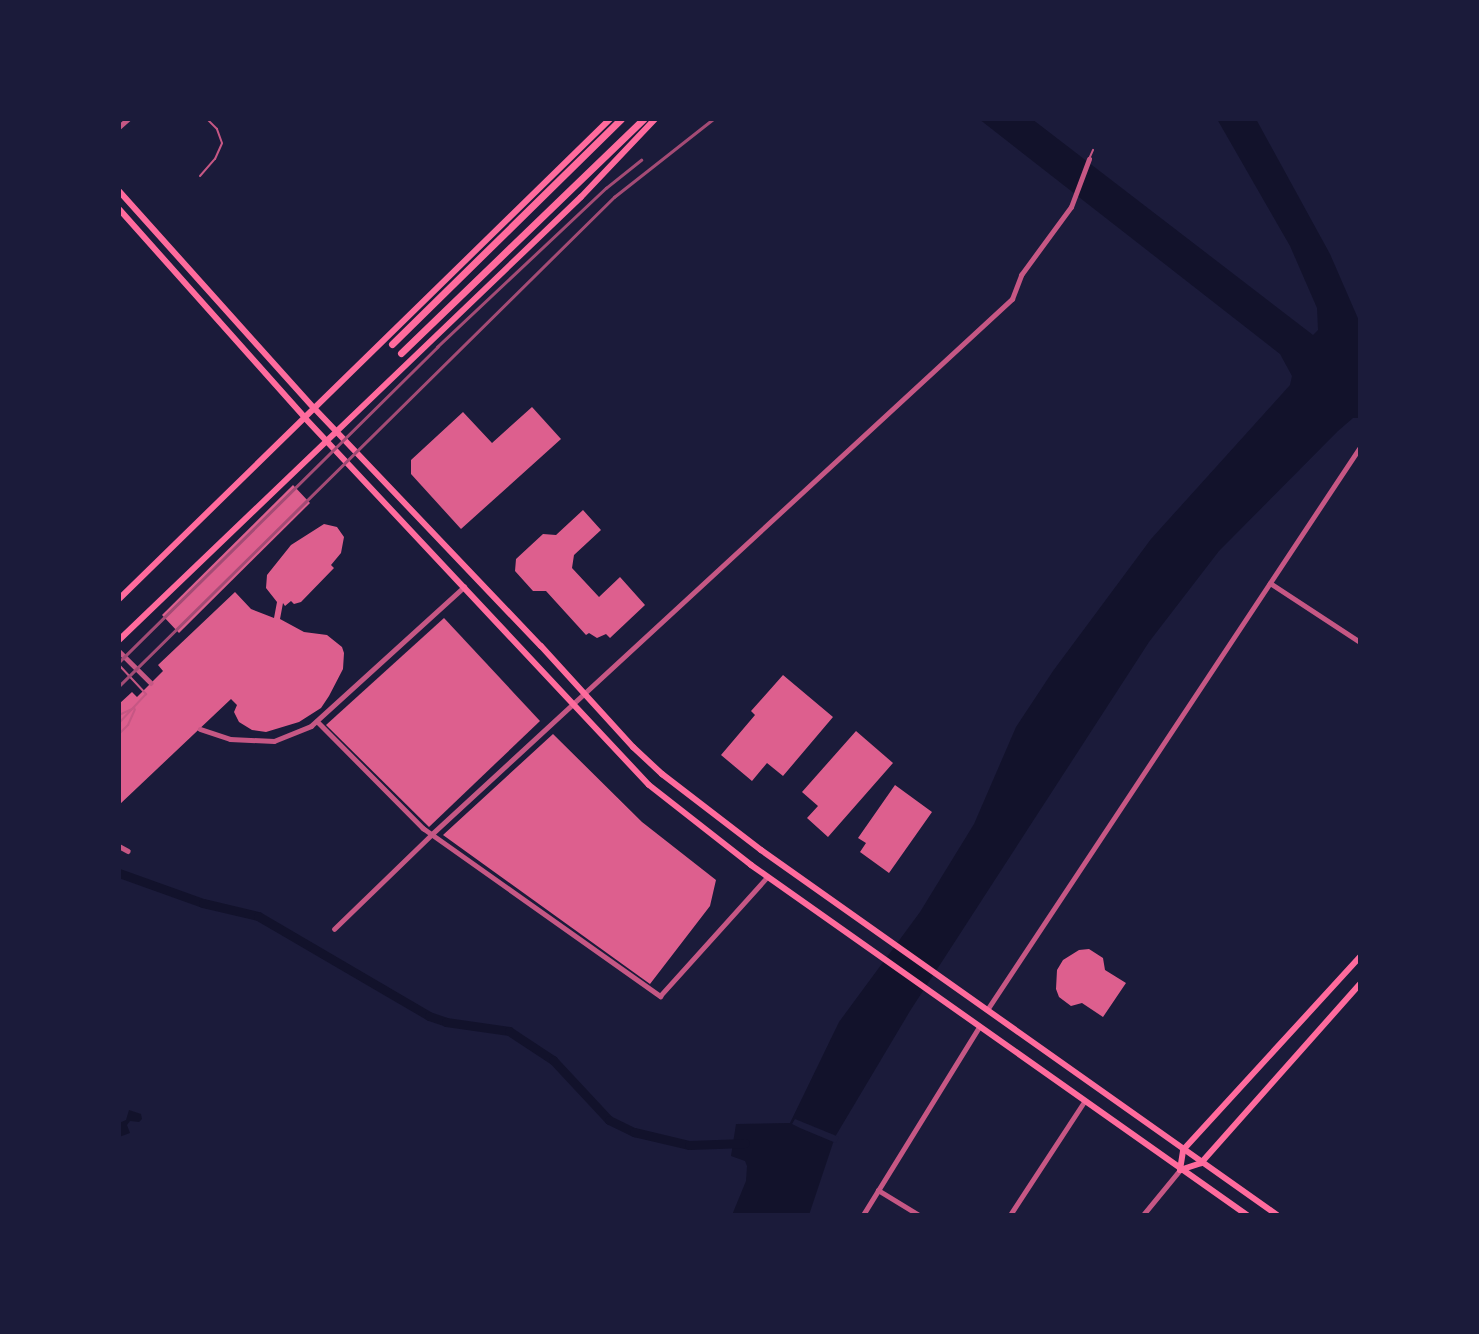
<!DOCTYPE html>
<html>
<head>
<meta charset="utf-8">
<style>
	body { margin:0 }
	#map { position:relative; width:1479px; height:1334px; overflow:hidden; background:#1b1b3a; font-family:Raleway,sans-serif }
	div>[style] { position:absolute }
	.water>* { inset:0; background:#12122b }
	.pier>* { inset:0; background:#1b1b3a }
	.canal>* { height:9px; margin:-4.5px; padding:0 4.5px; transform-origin:4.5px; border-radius:4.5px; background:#12122b }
	.building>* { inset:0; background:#dd5f8e }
	.service>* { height:2px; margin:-1px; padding:0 1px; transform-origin:1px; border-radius:1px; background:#c65784 }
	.minor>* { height:4.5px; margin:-2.25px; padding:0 2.25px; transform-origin:2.25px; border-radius:2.25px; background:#c65784 }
	.secondary>* { height:6px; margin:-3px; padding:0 3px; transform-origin:3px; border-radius:3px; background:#ff6b9d }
	.primary>* { height:6px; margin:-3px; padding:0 3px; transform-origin:3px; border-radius:3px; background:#ff6b9d }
	.trunk>* { height:7px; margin:-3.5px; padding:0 3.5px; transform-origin:3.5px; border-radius:3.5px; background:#ff6b9d }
	.rail>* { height:2.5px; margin:-1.25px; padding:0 1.25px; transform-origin:1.25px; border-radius:1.25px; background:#a44b75 }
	span { translate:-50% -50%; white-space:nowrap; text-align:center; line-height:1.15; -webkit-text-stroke:7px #1b1b3a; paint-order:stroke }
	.frame { position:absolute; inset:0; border:121px solid #1b1b3a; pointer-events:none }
</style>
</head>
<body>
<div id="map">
	<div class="water">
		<i style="clip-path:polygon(979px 119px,1032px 119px,1313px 335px,1318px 330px,1317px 308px,1290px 246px,1217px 119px,1256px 119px,1330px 254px,1360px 323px,1360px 418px,1353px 418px,1338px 431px,1219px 551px,1149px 642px,910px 1011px,835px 1137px,809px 1215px,732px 1215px,746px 1181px,747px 1166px,745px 1161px,731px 1156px,736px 1124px,790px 1123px,839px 1022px,920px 912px,974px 824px,1016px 727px,1053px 671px,1151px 539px,1290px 385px,1292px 376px,1280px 354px)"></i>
		<i style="clip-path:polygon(129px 1110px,141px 1114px,142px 1119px,139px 1122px,130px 1121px,127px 1125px,130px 1133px,119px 1137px,119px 1123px,126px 1120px)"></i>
	</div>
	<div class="pier">
		<i style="clip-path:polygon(795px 1119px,839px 1137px,836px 1143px,800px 1128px,792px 1124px)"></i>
	</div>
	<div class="canal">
		<i style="left:119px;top:873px;width:89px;rotate:19.7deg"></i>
		<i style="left:203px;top:903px;width:57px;rotate:13.3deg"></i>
		<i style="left:258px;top:916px;width:198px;rotate:30.3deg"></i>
		<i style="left:429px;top:1016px;width:18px;rotate:19deg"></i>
		<i style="left:446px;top:1022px;width:64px;rotate:8.1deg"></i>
		<i style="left:509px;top:1031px;width:53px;rotate:33.4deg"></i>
		<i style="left:553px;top:1060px;width:82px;rotate:47deg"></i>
		<i style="left:609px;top:1120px;width:28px;rotate:26deg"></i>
		<i style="left:634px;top:1132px;width:57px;rotate:13.3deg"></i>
		<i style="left:689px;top:1145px;width:56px;rotate:-2deg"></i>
	</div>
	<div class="building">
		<i style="clip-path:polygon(532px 407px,561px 439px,461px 529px,411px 474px,411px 460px,463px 412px,492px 443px)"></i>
		<i style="clip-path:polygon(293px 485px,310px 503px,179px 633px,162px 615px)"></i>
		<i style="clip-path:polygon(583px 510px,601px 530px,574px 555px,572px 568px,599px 597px,620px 577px,645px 605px,610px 638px,606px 634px,597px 638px,589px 633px,586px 635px,546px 591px,533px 591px,515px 571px,516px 559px,543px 534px,556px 535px)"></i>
		<i style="clip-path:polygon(324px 524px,337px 527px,344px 537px,341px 553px,331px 565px,334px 568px,301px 602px,294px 604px,291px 601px,285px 606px,283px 603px,280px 619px,304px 632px,327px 635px,342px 647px,344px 653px,343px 669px,329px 696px,321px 708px,299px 722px,266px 732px,252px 730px,239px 722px,234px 712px,237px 705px,231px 699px,119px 805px,119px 704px,132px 692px,137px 697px,163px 671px,158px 665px,235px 592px,251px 609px,274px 618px,277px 602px,266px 588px,267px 575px,291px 545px)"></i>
		<i style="clip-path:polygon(444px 618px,540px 721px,429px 827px,326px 725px)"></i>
		<i style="clip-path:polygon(783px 675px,833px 717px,783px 776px,767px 763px,752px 781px,721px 755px,755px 715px,751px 711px)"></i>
		<i style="clip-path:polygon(856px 731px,893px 763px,828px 837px,807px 818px,818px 806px,802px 792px)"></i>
		<i style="clip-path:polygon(553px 734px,642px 822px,716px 880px,710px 906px,650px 984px,443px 835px)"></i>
		<i style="clip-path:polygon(895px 785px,932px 812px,889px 873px,860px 852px,866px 843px,858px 838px)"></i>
		<i style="clip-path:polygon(1089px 949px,1103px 958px,1105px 970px,1126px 983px,1103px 1017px,1082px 1003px,1071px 1006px,1059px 997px,1056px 989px,1057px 970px,1063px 960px,1079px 950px)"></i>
	</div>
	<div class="service">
		<i style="left:1089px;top:159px;width:10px;rotate:-66deg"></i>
		<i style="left:200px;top:176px;width:23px;rotate:-49deg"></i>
		<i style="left:215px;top:159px;width:17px;rotate:-66deg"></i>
		<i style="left:222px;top:143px;width:15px;rotate:-110deg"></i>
		<i style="left:217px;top:129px;width:14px;rotate:-135deg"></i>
		<i style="left:119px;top:665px;width:40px;rotate:47deg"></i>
		<i style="left:146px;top:694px;width:40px;rotate:133deg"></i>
		<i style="left:119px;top:715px;width:17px;rotate:-25deg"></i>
		<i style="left:119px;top:734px;width:13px;rotate:-45deg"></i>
		<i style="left:128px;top:725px;width:17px;rotate:-66deg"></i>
	</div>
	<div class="minor">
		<i style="left:119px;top:127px;width:12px;rotate:-42deg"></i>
		<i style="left:1270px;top:583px;width:108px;rotate:33.2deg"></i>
		<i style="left:119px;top:651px;width:45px;rotate:45deg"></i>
		<i style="left:317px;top:721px;width:151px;rotate:45.3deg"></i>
		<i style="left:423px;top:828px;width:291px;rotate:35.3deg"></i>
		<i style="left:660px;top:996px;width:160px;rotate:-48deg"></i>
		<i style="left:200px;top:729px;width:32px;rotate:18deg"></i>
		<i style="left:230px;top:739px;width:44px;rotate:2.6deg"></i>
		<i style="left:274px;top:741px;width:40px;rotate:-22deg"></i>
		<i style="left:311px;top:726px;width:207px;rotate:-42.3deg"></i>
		<i style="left:119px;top:846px;width:10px;rotate:29deg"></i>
		<i style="left:334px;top:929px;width:136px;rotate:-44.1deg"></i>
		<i style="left:432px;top:834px;width:789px;rotate:-42.69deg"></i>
		<i style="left:1012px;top:299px;width:26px;rotate:-69deg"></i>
		<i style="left:1021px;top:275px;width:84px;rotate:-53.7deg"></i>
		<i style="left:1071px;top:207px;width:51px;rotate:-69.4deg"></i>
		<i style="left:987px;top:1010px;width:675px;rotate:-56.47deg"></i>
		<i style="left:878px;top:1190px;width:48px;rotate:31.4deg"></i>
		<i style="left:863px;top:1215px;width:221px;rotate:-58.3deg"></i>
		<i style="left:1010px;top:1215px;width:135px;rotate:-56.8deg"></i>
		<i style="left:1143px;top:1215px;width:58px;rotate:-50.6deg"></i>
	</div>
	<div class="secondary">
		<i style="left:119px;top:599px;width:687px;rotate:-44.35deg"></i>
		<i style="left:119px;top:640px;width:640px;rotate:-43.8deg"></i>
		<i style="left:581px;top:197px;width:108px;rotate:-46.5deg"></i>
	</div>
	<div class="primary">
		<i style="left:119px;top:191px;width:292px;rotate:48.1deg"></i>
		<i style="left:314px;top:408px;width:329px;rotate:46.4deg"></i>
		<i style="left:541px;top:646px;width:137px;rotate:47.7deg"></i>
		<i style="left:633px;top:747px;width:40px;rotate:43deg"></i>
		<i style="left:662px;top:774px;width:125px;rotate:37.5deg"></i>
		<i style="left:761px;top:850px;width:632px;rotate:35.27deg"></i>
		<i style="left:119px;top:209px;width:278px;rotate:48.3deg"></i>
		<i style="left:304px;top:417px;width:504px;rotate:46.85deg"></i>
		<i style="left:649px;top:785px;width:130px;rotate:38.1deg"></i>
		<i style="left:751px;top:865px;width:607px;rotate:35.21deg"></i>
		<i style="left:1180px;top:1170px;width:20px;rotate:-81deg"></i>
		<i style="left:1183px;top:1150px;width:262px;rotate:-47.5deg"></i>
		<i style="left:1180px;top:1170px;width:22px;rotate:-18deg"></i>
		<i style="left:1201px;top:1163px;width:239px;rotate:-48.4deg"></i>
	</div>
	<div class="trunk">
		<i style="left:392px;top:344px;width:321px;rotate:-44.5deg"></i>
		<i style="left:401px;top:353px;width:337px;rotate:-44deg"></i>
	</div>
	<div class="rail">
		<i style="left:119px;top:662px;width:448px;rotate:-44.7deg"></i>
		<i style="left:437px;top:347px;width:232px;rotate:-43.3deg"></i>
		<i style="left:606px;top:188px;width:45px;rotate:-38.7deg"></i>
		<i style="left:119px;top:686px;width:696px;rotate:-44.65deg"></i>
		<i style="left:614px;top:197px;width:126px;rotate:-38.2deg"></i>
	</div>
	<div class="frame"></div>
</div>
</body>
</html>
